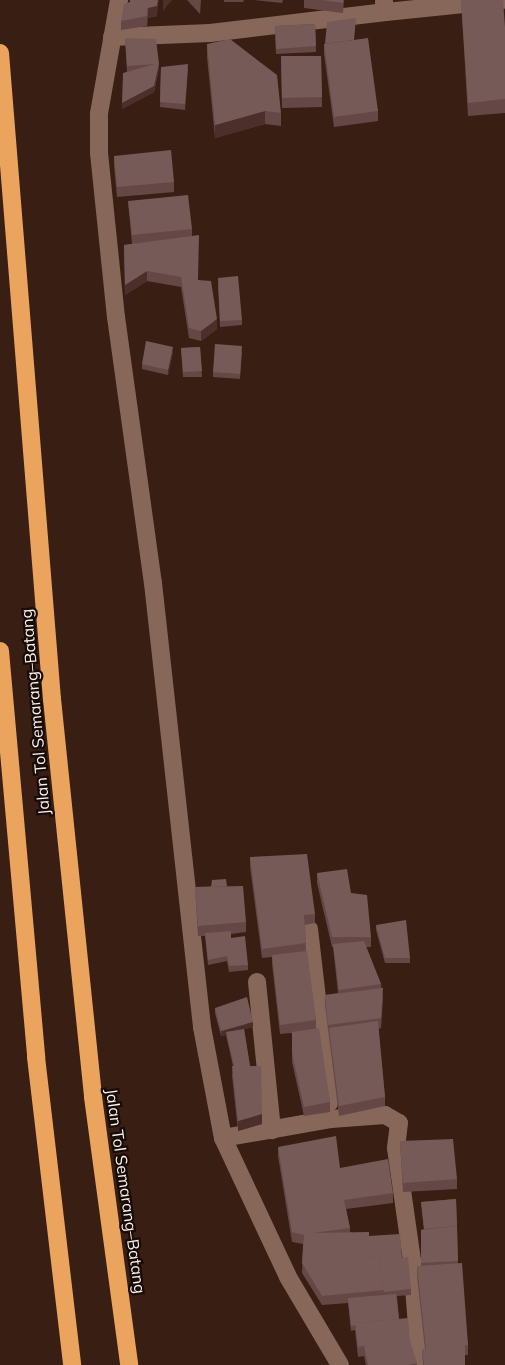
<!DOCTYPE html>
<html>
<head>
<meta charset="utf-8">
<style>
	body { margin:0 }
	#map { position:relative; width:505px; height:1365px; overflow:hidden; background:#381e13; font-family:Mulish,sans-serif }
	div>[style] { position:absolute }
	.street>* { height:18px; margin:-9px; padding:0 9px; transform-origin:9px; border-radius:9px; background:#87675a }
	.secondary>* { height:18px; margin:-9px; padding:0 9px; transform-origin:9px; border-radius:9px; background:#87675a }
	.highway>* { height:18px; margin:-9px; padding:0 9px; transform-origin:9px; border-radius:9px; background:#eaa45e }
	.wall>* { inset:0; background:#654846 }
	.shaded-wall>* { inset:0; background:#4c2f2a }
	.building>* { inset:0; background:#765a58 }
	span { translate:-50% -50%; white-space:nowrap; text-align:center; line-height:1.15; -webkit-text-stroke:4.5px #170c07; paint-order:stroke }
	.street-label { font-size:16px; color:#fdf2ed }
</style>
</head>
<body>
<div id="map">
	<div class="street">
		<i style="left:384px;top:2px;width:10px;rotate:79deg"></i>
		<i style="left:386px;top:12px;width:117px;rotate:-5.9deg"></i>
		<i style="left:112px;top:37px;width:98px;rotate:-2.3deg"></i>
		<i style="left:210px;top:33px;width:177px;rotate:-6.8deg"></i>
		<i style="left:309px;top:929px;width:175px;rotate:83.4deg"></i>
		<i style="left:257px;top:982px;width:149px;rotate:84.2deg"></i>
		<i style="left:223px;top:1138px;width:110px;rotate:-10deg"></i>
		<i style="left:331px;top:1119px;width:54px;rotate:-4.2deg"></i>
		<i style="left:385px;top:1115px;width:16px;rotate:30deg"></i>
		<i style="left:399px;top:1123px;width:25px;rotate:97deg"></i>
		<i style="left:396px;top:1148px;width:114px;rotate:81.9deg"></i>
		<i style="left:412px;top:1261px;width:104px;rotate:85.6deg"></i>
	</div>
	<div class="secondary">
		<i style="left:119px;top:0;width:116px;rotate:100deg"></i>
		<i style="left:99px;top:114px;width:39px;rotate:90deg"></i>
		<i style="left:99px;top:153px;width:165px;rotate:84.1deg"></i>
		<i style="left:116px;top:317px;width:269px;rotate:82.1deg"></i>
		<i style="left:153px;top:583px;width:447px;rotate:83.7deg"></i>
		<i style="left:202px;top:1027px;width:113px;rotate:79.3deg"></i>
		<i style="left:223px;top:1138px;width:153px;rotate:64.9deg"></i>
		<i style="left:288px;top:1277px;width:102px;rotate:59.4deg"></i>
	</div>
	<div class="highway">
		<i style="left:0;top:53px;width:648px;rotate:85.4deg"></i>
		<i style="left:52px;top:699px;width:400px;rotate:84.1deg"></i>
		<i style="left:93px;top:1097px;width:270px;rotate:82.3deg"></i>
		<i style="left:0;top:651px;width:408px;rotate:84.9deg"></i>
		<i style="left:36px;top:1057px;width:310px;rotate:83.3deg"></i>
	</div>
	<div class="wall">
		<i style="clip-path:polygon(187px 0,201px 0,200px 14px)"></i>
		<i style="clip-path:polygon(224px 0,244px 0,243px 2px,224px 2px)"></i>
		<i style="clip-path:polygon(254px 0,283px 0,282px 3px)"></i>
		<i style="clip-path:polygon(304px 0,344px 0,343px 13px,304px 8px)"></i>
		<i style="clip-path:polygon(461px 0,505px 27px,505px 113px,468px 116px)"></i>
		<i style="clip-path:polygon(130px 2px,157px 16px,148px 18px,147px 26px,121px 30px,121px 21px)"></i>
		<i style="clip-path:polygon(315px 24px,316px 52px,276px 54px,275px 26px)"></i>
		<i style="clip-path:polygon(125px 38px,159px 69px,154px 92px,122px 109px,127px 72px)"></i>
		<i style="clip-path:polygon(355px 40px,378px 111px,378px 121px,334px 127px,324px 54px,324px 44px)"></i>
		<i style="clip-path:polygon(207px 44px,281px 113px,281px 126px,265px 124px,215px 138px,207px 57px)"></i>
		<i style="clip-path:polygon(281px 56px,321px 56px,322px 107px,282px 108px)"></i>
		<i style="clip-path:polygon(161px 67px,188px 69px,185px 110px,160px 107px)"></i>
		<i style="clip-path:polygon(114px 156px,174px 182px,174px 192px,117px 197px,114px 166px)"></i>
		<i style="clip-path:polygon(128px 201px,192px 229px,192px 236px,198px 280px,217px 329px,201px 341px,189px 338px,181px 287px,147px 281px,125px 295px,124px 245px,132px 244px)"></i>
		<i style="clip-path:polygon(218px 283px,242px 320px,242px 325px,220px 327px)"></i>
		<i style="clip-path:polygon(200px 347px,202px 377px,183px 377px,181px 348px)"></i>
		<i style="clip-path:polygon(242px 351px,240px 379px,213px 377px,213px 372px)"></i>
		<i style="clip-path:polygon(173px 352px,168px 375px,142px 369px,142px 364px)"></i>
		<i style="clip-path:polygon(250px 857px,315px 914px,315px 923px,305px 925px,306px 951px,316px 1020px,316px 1028px,330px 1102px,330px 1112px,304px 1116px,292px 1062px,292px 1033px,280px 1034px,272px 964px,272px 957px,262px 958px,250px 867px)"></i>
		<i style="clip-path:polygon(317px 873px,351px 893px,371px 937px,371px 947px,366px 947px,381px 984px,383px 998px,381px 1028px,378px 1029px,385px 1097px,385px 1106px,339px 1116px,325px 1005px,325px 995px,338px 993px,333px 947px,332px 947px,317px 883px)"></i>
		<i style="clip-path:polygon(227px 886px,246px 922px,246px 932px,231px 934px,231px 938px,248px 965px,248px 970px,229px 972px,227px 961px,208px 965px,205px 936px,198px 936px,195px 887px)"></i>
		<i style="clip-path:polygon(376px 925px,410px 958px,410px 963px,385px 963px,376px 930px)"></i>
		<i style="clip-path:polygon(215px 1008px,253px 1027px,244px 1029px,250px 1066px,262px 1124px,238px 1131px,232px 1076px,233px 1066px,226px 1035px,221px 1036px,215px 1013px)"></i>
		<i style="clip-path:polygon(400px 1141px,457px 1179px,457px 1189px,403px 1192px)"></i>
		<i style="clip-path:polygon(278px 1147px,340px 1168px,393px 1193px,393px 1203px,346px 1209px,350px 1228px,350px 1232px,402px 1258px,411px 1289px,411px 1295px,397px 1296px,399px 1319px,410px 1342px,417px 1365px,366px 1365px,364px 1356px,358px 1357px,355px 1330px,351px 1331px,348px 1303px,322px 1305px,302px 1273px,303px 1244px,292px 1242px,278px 1156px)"></i>
		<i style="clip-path:polygon(456px 1199px,458px 1264px,468px 1345px,468px 1355px,465px 1355px,465px 1365px,423px 1365px,422px 1349px,425px 1349px,417px 1276px,417px 1266px,421px 1266px,421px 1230px,424px 1229px,421px 1202px)"></i>
	</div>
	<div class="shaded-wall">
		<i style="clip-path:polygon(158px 0,159px 0,157px 16px,148px 18px,147px 26px,148px 8px)"></i>
		<i style="clip-path:polygon(163px 0,172px 0,163px 11px)"></i>
		<i style="clip-path:polygon(159px 64px,159px 69px,154px 92px,122px 109px,122px 103px)"></i>
		<i style="clip-path:polygon(265px 111px,265px 124px,215px 138px,215px 125px)"></i>
		<i style="clip-path:polygon(147px 271px,147px 281px,125px 295px,125px 285px)"></i>
		<i style="clip-path:polygon(217px 319px,217px 329px,201px 341px,201px 331px)"></i>
		<i style="clip-path:polygon(173px 347px,173px 352px,168px 375px,168px 370px)"></i>
		<i style="clip-path:polygon(253px 1022px,253px 1027px,226px 1035px,226px 1032px,226px 1035px,221px 1036px,221px 1031px)"></i>
		<i style="clip-path:polygon(262px 1114px,262px 1124px,238px 1131px,238px 1121px)"></i>
	</div>
	<div class="building">
		<i style="clip-path:polygon(130px 0,158px 0,157px 6px,148px 8px,147px 16px,121px 21px,124px 4px,130px 2px)"></i>
		<i style="clip-path:polygon(322px 0,343px 0,343px 3px)"></i>
		<i style="clip-path:polygon(461px 0,503px 0,505px 27px,505px 99px,468px 103px)"></i>
		<i style="clip-path:polygon(356px 18px,354px 40px,325px 44px,327px 22px)"></i>
		<i style="clip-path:polygon(315px 24px,316px 46px,276px 49px,275px 26px)"></i>
		<i style="clip-path:polygon(125px 38px,156px 39px,159px 64px,154px 86px,122px 103px,123px 73px,155px 64px,127px 66px)"></i>
		<i style="clip-path:polygon(368px 38px,378px 111px,334px 117px,324px 44px)"></i>
		<i style="clip-path:polygon(230px 39px,277px 75px,281px 113px,265px 111px,215px 125px,207px 44px)"></i>
		<i style="clip-path:polygon(281px 56px,321px 56px,322px 97px,282px 98px)"></i>
		<i style="clip-path:polygon(188px 64px,185px 104px,160px 102px,161px 67px)"></i>
		<i style="clip-path:polygon(171px 150px,174px 182px,117px 187px,114px 156px)"></i>
		<i style="clip-path:polygon(188px 195px,192px 229px,132px 235px,128px 201px)"></i>
		<i style="clip-path:polygon(199px 235px,198px 280px,211px 281px,217px 319px,201px 331px,189px 328px,181px 277px,147px 271px,125px 285px,124px 245px)"></i>
		<i style="clip-path:polygon(238px 276px,242px 320px,220px 321px,218px 278px)"></i>
		<i style="clip-path:polygon(146px 341px,173px 347px,168px 370px,142px 364px)"></i>
		<i style="clip-path:polygon(215px 344px,242px 346px,240px 374px,213px 372px)"></i>
		<i style="clip-path:polygon(200px 347px,202px 371px,183px 372px,181px 348px)"></i>
		<i style="clip-path:polygon(307px 854px,315px 914px,304px 915px,306px 943px,262px 949px,250px 857px)"></i>
		<i style="clip-path:polygon(347px 869px,351px 893px,367px 895px,371px 937px,332px 937px,317px 873px)"></i>
		<i style="clip-path:polygon(226px 879px,227px 886px,211px 887px,212px 880px)"></i>
		<i style="clip-path:polygon(243px 886px,246px 922px,198px 926px,195px 887px)"></i>
		<i style="clip-path:polygon(406px 920px,410px 958px,385px 958px,376px 925px)"></i>
		<i style="clip-path:polygon(231px 931px,231px 938px,245px 936px,248px 965px,229px 966px,227px 956px,208px 960px,205px 933px)"></i>
		<i style="clip-path:polygon(364px 941px,381px 984px,339px 990px,333px 944px)"></i>
		<i style="clip-path:polygon(307px 951px,316px 1020px,280px 1025px,272px 955px)"></i>
		<i style="clip-path:polygon(383px 988px,381px 1018px,328px 1025px,325px 995px)"></i>
		<i style="clip-path:polygon(247px 997px,253px 1022px,221px 1031px,215px 1008px)"></i>
		<i style="clip-path:polygon(378px 1021px,385px 1097px,339px 1106px,329px 1028px)"></i>
		<i style="clip-path:polygon(319px 1028px,330px 1102px,304px 1107px,292px 1053px,292px 1032px)"></i>
		<i style="clip-path:polygon(244px 1029px,250px 1066px,234px 1066px,226px 1032px)"></i>
		<i style="clip-path:polygon(232px 1066px,261px 1066px,262px 1114px,238px 1121px)"></i>
		<i style="clip-path:polygon(336px 1136px,340px 1168px,388px 1159px,393px 1193px,344px 1200px,350px 1228px,313px 1233px,369px 1232px,369px 1257px,379px 1255px,384px 1290px,322px 1296px,302px 1263px,304px 1235px,292px 1232px,278px 1147px)"></i>
		<i style="clip-path:polygon(453px 1139px,457px 1179px,403px 1183px,400px 1141px)"></i>
		<i style="clip-path:polygon(456px 1199px,457px 1226px,424px 1229px,421px 1202px)"></i>
		<i style="clip-path:polygon(457px 1226px,458px 1261px,421px 1263px,421px 1230px)"></i>
		<i style="clip-path:polygon(400px 1234px,402px 1258px,408px 1257px,411px 1289px,384px 1292px,379px 1255px,369px 1257px,369px 1236px)"></i>
		<i style="clip-path:polygon(462px 1263px,468px 1345px,465px 1345px,465px 1365px,424px 1365px,422px 1349px,426px 1349px,417px 1266px)"></i>
		<i style="clip-path:polygon(396px 1294px,399px 1319px,355px 1323px,356px 1325px,351px 1326px,348px 1298px)"></i>
		<i style="clip-path:polygon(408px 1318px,410px 1342px,417px 1363px,408px 1365px,368px 1365px,364px 1346px,358px 1347px,355px 1323px)"></i>
	</div>
	<div class="street-label">
		<span style="left:35px;top:712px;rotate:-95deg">Jalan Tol Semarang–Batang</span>
		<span style="left:126px;top:1191px;rotate:82deg">Jalan Tol Semarang–Batang</span>
	</div>
</div>
</body>
</html>
